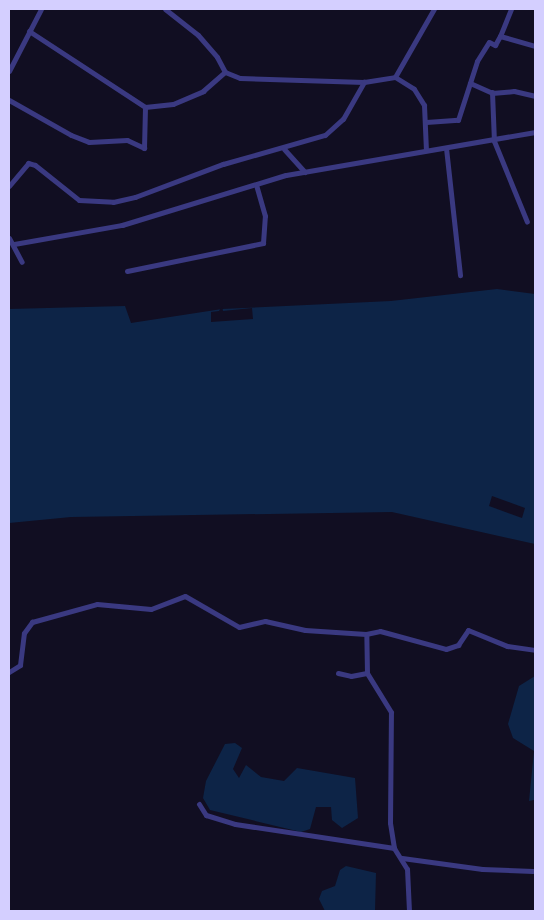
<!DOCTYPE html>
<html>
<head>
<meta charset="utf-8">
<style>
	body { margin:0 }
	#map { position:relative; width:544px; height:920px; overflow:hidden; background:#110e22; font-family:Raleway,sans-serif }
	div>[style] { position:absolute }
	.water>* { inset:0; background:#0d2447 }
	.pier>* { inset:0; background:#110e22 }
	.minor>* { height:5px; margin:-2.5px; padding:0 2.5px; transform-origin:2.5px; border-radius:2.5px; background:#3a3981 }
	span { translate:-50% -50%; white-space:nowrap; text-align:center; line-height:1.15; -webkit-text-stroke:4px #110e22; paint-order:stroke }
	.frame { position:absolute; inset:0; border:10px solid #d4cfff; pointer-events:none }
</style>
</head>
<body>
<div id="map">
	<div class="water">
		<i style="clip-path:polygon(497px 289px,535px 294px,535px 544px,392px 512px,71px 517px,9px 523px,9px 309px,125px 306px,131px 323px,222px 309px,391px 301px)"></i>
		<i style="clip-path:polygon(535px 676px,535px 793px,534px 800px,529px 801px,534px 751px,513px 738px,508px 724px,519px 686px)"></i>
		<i style="clip-path:polygon(235px 743px,242px 748px,233px 769px,239px 778px,246px 765px,261px 777px,284px 781px,297px 768px,355px 778px,358px 818px,342px 828px,332px 820px,331px 807px,316px 807px,310px 829px,301px 832px,210px 810px,203px 798px,206px 781px,225px 744px)"></i>
		<i style="clip-path:polygon(346px 866px,376px 873px,375px 911px,325px 911px,319px 899px,322px 891px,335px 886px,340px 870px)"></i>
	</div>
	<div class="pier">
		<i style="clip-path:polygon(222px 306px,223px 311px,252px 308px,253px 319px,211px 322px,211px 312px,219px 311px)"></i>
		<i style="clip-path:polygon(492px 496px,525px 508px,522px 518px,489px 506px)"></i>
	</div>
	<div class="minor">
		<i style="left:165px;top:9px;width:42px;rotate:38.2deg"></i>
		<i style="left:198px;top:35px;width:29px;rotate:49deg"></i>
		<i style="left:217px;top:57px;width:17px;rotate:62deg"></i>
		<i style="left:225px;top:72px;width:16px;rotate:22deg"></i>
		<i style="left:240px;top:78px;width:124px;rotate:1.8deg"></i>
		<i style="left:511px;top:9px;width:29px;rotate:112deg"></i>
		<i style="left:500px;top:36px;width:36px;rotate:16deg"></i>
		<i style="left:29px;top:31px;width:139px;rotate:33.2deg"></i>
		<i style="left:9px;top:71px;width:70px;rotate:-62.7deg"></i>
		<i style="left:395px;top:77px;width:78px;rotate:-60.2deg"></i>
		<i style="left:470px;top:83px;width:24px;rotate:24deg"></i>
		<i style="left:492px;top:93px;width:22px;rotate:-5deg"></i>
		<i style="left:514px;top:91px;width:22px;rotate:13deg"></i>
		<i style="left:492px;top:92px;width:49px;rotate:87.7deg"></i>
		<i style="left:494px;top:141px;width:87px;rotate:67.8deg"></i>
		<i style="left:9px;top:100px;width:71px;rotate:29.4deg"></i>
		<i style="left:71px;top:135px;width:19px;rotate:21deg"></i>
		<i style="left:89px;top:142px;width:38px;rotate:-3deg"></i>
		<i style="left:127px;top:140px;width:19px;rotate:25deg"></i>
		<i style="left:144px;top:148px;width:41px;rotate:-88.6deg"></i>
		<i style="left:145px;top:107px;width:28px;rotate:-6deg"></i>
		<i style="left:173px;top:104px;width:33px;rotate:-23deg"></i>
		<i style="left:203px;top:91px;width:29px;rotate:-41deg"></i>
		<i style="left:426px;top:122px;width:32px;rotate:-4deg"></i>
		<i style="left:458px;top:120px;width:62px;rotate:-72.1deg"></i>
		<i style="left:477px;top:61px;width:22px;rotate:-58deg"></i>
		<i style="left:489px;top:42px;width:7px;rotate:27deg"></i>
		<i style="left:495px;top:45px;width:10px;rotate:-61deg"></i>
		<i style="left:446px;top:148px;width:128px;rotate:83.7deg"></i>
		<i style="left:284px;top:149px;width:31px;rotate:48deg"></i>
		<i style="left:9px;top:186px;width:30px;rotate:-50deg"></i>
		<i style="left:28px;top:163px;width:7px;rotate:16deg"></i>
		<i style="left:35px;top:165px;width:56px;rotate:38.5deg"></i>
		<i style="left:79px;top:200px;width:34px;rotate:3deg"></i>
		<i style="left:113px;top:202px;width:23px;rotate:-13deg"></i>
		<i style="left:135px;top:197px;width:94px;rotate:-20.6deg"></i>
		<i style="left:223px;top:164px;width:106px;rotate:-15.9deg"></i>
		<i style="left:325px;top:135px;width:24px;rotate:-42deg"></i>
		<i style="left:343px;top:119px;width:43px;rotate:-60.4deg"></i>
		<i style="left:364px;top:82px;width:31px;rotate:-9deg"></i>
		<i style="left:395px;top:77px;width:22px;rotate:32deg"></i>
		<i style="left:414px;top:89px;width:19px;rotate:58deg"></i>
		<i style="left:424px;top:105px;width:45px;rotate:87.5deg"></i>
		<i style="left:9px;top:238px;width:27px;rotate:62deg"></i>
		<i style="left:14px;top:244px;width:110px;rotate:-10deg"></i>
		<i style="left:122px;top:225px;width:171px;rotate:-17deg"></i>
		<i style="left:286px;top:175px;width:253px;rotate:-9.8deg"></i>
		<i style="left:127px;top:271px;width:139px;rotate:-11.6deg"></i>
		<i style="left:263px;top:243px;width:27px;rotate:-86deg"></i>
		<i style="left:265px;top:216px;width:32px;rotate:-106deg"></i>
		<i style="left:9px;top:672px;width:13px;rotate:-32deg"></i>
		<i style="left:20px;top:665px;width:32px;rotate:-83deg"></i>
		<i style="left:24px;top:633px;width:14px;rotate:-54deg"></i>
		<i style="left:32px;top:622px;width:67px;rotate:-15.5deg"></i>
		<i style="left:97px;top:604px;width:54px;rotate:5.3deg"></i>
		<i style="left:151px;top:609px;width:36px;rotate:-21deg"></i>
		<i style="left:185px;top:596px;width:62px;rotate:29.9deg"></i>
		<i style="left:239px;top:627px;width:27px;rotate:-13deg"></i>
		<i style="left:265px;top:621px;width:41px;rotate:12.7deg"></i>
		<i style="left:305px;top:630px;width:61px;rotate:3.8deg"></i>
		<i style="left:338px;top:673px;width:13px;rotate:13deg"></i>
		<i style="left:351px;top:676px;width:16px;rotate:-11deg"></i>
		<i style="left:199px;top:804px;width:13px;rotate:58deg"></i>
		<i style="left:206px;top:815px;width:30px;rotate:17deg"></i>
		<i style="left:235px;top:824px;width:161px;rotate:8.6deg"></i>
		<i style="left:402px;top:858px;width:81px;rotate:7.8deg"></i>
		<i style="left:482px;top:869px;width:51px;rotate:2.2deg"></i>
		<i style="left:409px;top:911px;width:42px;rotate:-92.7deg"></i>
		<i style="left:407px;top:869px;width:25px;rotate:-122deg"></i>
		<i style="left:394px;top:848px;width:25px;rotate:-99deg"></i>
		<i style="left:390px;top:823px;width:111px;rotate:-89.5deg"></i>
		<i style="left:391px;top:712px;width:46px;rotate:-121.6deg"></i>
		<i style="left:367px;top:673px;width:39px;rotate:-91deg"></i>
		<i style="left:366px;top:634px;width:14px;rotate:-12deg"></i>
		<i style="left:380px;top:631px;width:68px;rotate:15.3deg"></i>
		<i style="left:446px;top:649px;width:13px;rotate:-18deg"></i>
		<i style="left:458px;top:645px;width:18px;rotate:-56deg"></i>
		<i style="left:468px;top:630px;width:42px;rotate:22.3deg"></i>
		<i style="left:507px;top:646px;width:28px;rotate:8deg"></i>
	</div>
	<div class="frame"></div>
</div>
</body>
</html>
